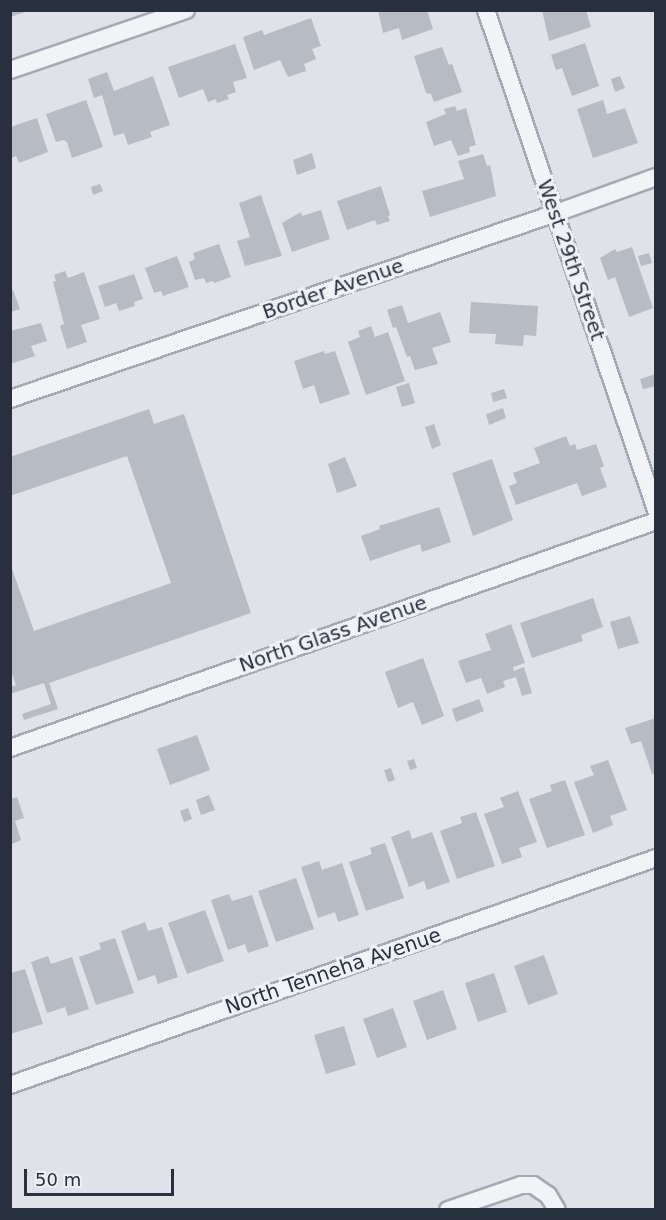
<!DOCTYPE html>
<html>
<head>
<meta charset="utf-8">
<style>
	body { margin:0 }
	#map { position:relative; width:666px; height:1220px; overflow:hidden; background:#dfe2e8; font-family:"DejaVu Sans",sans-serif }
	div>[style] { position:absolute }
	.building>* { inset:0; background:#b6bbc4 }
	.roads { filter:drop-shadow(2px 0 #a4a9b2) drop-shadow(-2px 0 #a4a9b2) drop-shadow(0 2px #a4a9b2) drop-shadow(0 -2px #a4a9b2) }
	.minor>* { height:16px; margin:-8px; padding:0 8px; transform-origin:8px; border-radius:8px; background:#f1f3f6 }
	span { translate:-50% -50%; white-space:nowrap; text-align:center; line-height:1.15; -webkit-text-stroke:6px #eef1f5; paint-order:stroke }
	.street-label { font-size:20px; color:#28303e }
	.frame { position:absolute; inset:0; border:12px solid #28303e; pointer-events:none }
	.scale { position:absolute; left:24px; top:1169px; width:150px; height:27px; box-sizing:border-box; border:3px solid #28303e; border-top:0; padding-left:8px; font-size:18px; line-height:21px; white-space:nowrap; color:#28303e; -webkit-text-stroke:4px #eef1f5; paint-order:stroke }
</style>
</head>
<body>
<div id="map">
	<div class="building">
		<i style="clip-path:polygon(10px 10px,28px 10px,28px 11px,10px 17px)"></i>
		<i style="clip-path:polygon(378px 10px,427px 10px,433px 29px,402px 40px,399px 28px,383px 33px)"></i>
		<i style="clip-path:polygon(542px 10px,586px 10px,591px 27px,549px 41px)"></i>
		<i style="clip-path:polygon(311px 18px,321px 46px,312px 49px,316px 59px,304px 64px,306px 71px,288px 77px,280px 60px,254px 70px,243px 37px,262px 30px,264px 35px)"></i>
		<i style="clip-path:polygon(585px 43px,599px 86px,572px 96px,562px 68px,556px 70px,551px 55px)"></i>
		<i style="clip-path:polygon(235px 44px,247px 78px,233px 82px,236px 92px,227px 95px,229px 99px,217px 103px,216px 99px,208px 102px,203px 89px,179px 98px,168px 67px)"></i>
		<i style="clip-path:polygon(442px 47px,449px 65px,452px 64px,462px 92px,434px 102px,431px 94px,426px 93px,414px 56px)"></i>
		<i style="clip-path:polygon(107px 72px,114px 91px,153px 76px,170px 125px,150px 132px,152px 137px,128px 145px,124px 133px,114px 136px,102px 95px,94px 98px,88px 79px)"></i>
		<i style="clip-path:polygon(620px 76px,625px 88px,615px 92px,611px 79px)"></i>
		<i style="clip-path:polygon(86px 100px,103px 147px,72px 158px,67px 142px,64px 140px,56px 142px,46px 114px)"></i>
		<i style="clip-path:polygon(603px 100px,607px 114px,625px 108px,638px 143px,593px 158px,577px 109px)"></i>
		<i style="clip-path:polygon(455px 106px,457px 111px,466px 108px,476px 145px,469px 147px,470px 152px,458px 156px,451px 140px,434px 146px,426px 122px,446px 114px,444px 109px)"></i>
		<i style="clip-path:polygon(37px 118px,48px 152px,19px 163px,16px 156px,10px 159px,10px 127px)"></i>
		<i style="clip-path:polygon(312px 153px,316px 168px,297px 175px,293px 160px)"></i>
		<i style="clip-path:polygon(483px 154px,487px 166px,490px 165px,496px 196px,430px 217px,422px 191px,464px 179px,458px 161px)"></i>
		<i style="clip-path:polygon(100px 184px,103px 191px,93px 195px,91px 187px)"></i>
		<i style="clip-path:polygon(381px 186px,390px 215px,388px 216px,390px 221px,377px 225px,375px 220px,347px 230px,337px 201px)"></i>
		<i style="clip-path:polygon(261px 195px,282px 256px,245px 266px,237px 241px,250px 237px,239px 203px)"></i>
		<i style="clip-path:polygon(321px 210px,330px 239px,292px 252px,282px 223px,301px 212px,302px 216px)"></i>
		<i style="clip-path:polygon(219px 244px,231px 277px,214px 283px,213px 281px,206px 283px,204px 278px,195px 280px,189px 262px,195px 259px,193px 253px)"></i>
		<i style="clip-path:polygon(632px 247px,653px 308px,629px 317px,615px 277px,608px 280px,600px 258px,615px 249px,617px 252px)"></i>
		<i style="clip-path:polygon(649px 253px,652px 263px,641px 266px,638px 256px)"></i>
		<i style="clip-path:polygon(177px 256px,189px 287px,163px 296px,161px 291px,154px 293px,145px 268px)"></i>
		<i style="clip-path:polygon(65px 271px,68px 278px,84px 272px,100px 319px,81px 325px,87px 342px,67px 349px,60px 326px,64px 324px,53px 282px,56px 281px,54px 275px)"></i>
		<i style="clip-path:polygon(134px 274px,143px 299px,134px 302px,135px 306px,119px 311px,116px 303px,105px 307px,98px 286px)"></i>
		<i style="clip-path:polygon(13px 290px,20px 309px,10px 312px,10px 291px)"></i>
		<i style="clip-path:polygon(471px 302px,538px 306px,536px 336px,524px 335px,523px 346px,495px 344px,496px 334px,469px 333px)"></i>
		<i style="clip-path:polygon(402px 305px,408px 323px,440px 312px,451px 342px,432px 348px,438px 364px,415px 370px,410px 356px,407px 357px,396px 327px,393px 328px,387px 310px)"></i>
		<i style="clip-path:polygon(41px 323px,47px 341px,31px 346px,35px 356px,10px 364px,10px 331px)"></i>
		<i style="clip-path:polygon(371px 326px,375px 337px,388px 332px,405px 381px,366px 395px,348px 342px,360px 337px,358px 331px)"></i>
		<i style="clip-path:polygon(324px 351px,325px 354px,335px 351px,350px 394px,320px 404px,314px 385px,303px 389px,294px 361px)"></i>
		<i style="clip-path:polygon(656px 374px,656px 386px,643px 389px,640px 379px)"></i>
		<i style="clip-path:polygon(409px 383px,415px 403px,402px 407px,396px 387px)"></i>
		<i style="clip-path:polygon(504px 389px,507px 398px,493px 402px,491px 393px)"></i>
		<i style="clip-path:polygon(503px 408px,506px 418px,489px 425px,486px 414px)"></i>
		<i style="clip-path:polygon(149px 409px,154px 424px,184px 414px,251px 613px,49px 683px,58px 709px,24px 720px,22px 714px,51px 704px,44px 683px,10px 694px,10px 687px,16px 685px,10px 669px,10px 563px,34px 631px,171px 583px,127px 456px,10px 496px,10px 457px)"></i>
		<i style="clip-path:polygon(434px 424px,441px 445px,432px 449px,425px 427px)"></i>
		<i style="clip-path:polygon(566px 436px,570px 446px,575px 444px,577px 450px,596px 444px,604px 466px,600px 468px,607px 487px,582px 496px,577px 483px,516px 505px,509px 486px,517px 483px,513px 473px,540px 463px,534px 448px)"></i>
		<i style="clip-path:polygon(345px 457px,357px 486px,337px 493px,328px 464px)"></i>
		<i style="clip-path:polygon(492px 459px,513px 520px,473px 536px,452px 473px)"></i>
		<i style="clip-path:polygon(439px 507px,451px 542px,422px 552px,420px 544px,370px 561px,361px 536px,380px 529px,379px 526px)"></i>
		<i style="clip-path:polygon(593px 598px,603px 627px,581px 635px,583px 641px,532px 658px,520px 623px)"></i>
		<i style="clip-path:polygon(630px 616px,639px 643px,618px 649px,610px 622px)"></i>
		<i style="clip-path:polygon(511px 624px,525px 663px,513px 667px,514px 671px,524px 667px,532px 693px,522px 696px,516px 677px,503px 681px,505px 687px,487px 694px,481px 678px,466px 683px,458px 661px,491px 650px,485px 634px)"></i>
		<i style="clip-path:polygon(423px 658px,444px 716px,422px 725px,413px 702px,398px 708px,385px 672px)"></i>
		<i style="clip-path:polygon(479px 699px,484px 711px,456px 722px,452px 709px)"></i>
		<i style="clip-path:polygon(656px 718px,656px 773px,652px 774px,641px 741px,631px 744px,625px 728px)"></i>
		<i style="clip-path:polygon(197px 735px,210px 770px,170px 785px,157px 749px)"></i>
		<i style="clip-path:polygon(414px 759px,417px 768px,410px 770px,407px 761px)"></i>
		<i style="clip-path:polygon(608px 760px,627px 810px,610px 816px,613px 825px,593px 833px,574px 782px,594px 775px,590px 766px)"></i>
		<i style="clip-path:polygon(391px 768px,395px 780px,388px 782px,384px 770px)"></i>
		<i style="clip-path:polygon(565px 780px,585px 835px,547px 848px,529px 799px,552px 791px,550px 785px)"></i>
		<i style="clip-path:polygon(518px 791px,537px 842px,519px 848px,522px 857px,502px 864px,484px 814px,504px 807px,500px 798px)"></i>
		<i style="clip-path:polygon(209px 795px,215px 810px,201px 815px,196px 800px)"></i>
		<i style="clip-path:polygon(17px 797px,24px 818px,15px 821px,21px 840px,10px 845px,10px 799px)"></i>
		<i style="clip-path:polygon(188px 808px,192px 819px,184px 822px,180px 811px)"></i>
		<i style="clip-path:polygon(476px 812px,495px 866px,457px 879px,440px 831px,462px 823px,460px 817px)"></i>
		<i style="clip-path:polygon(409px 830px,412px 839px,432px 832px,450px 882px,427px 890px,424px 881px,409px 887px,391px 837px)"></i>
		<i style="clip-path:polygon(385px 843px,404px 898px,366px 911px,349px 862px,372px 854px,370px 848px)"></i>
		<i style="clip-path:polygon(319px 861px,322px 870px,342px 863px,359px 915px,338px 922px,335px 912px,318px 918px,301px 867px)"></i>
		<i style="clip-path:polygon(296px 878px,314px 929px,276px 942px,258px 891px)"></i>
		<i style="clip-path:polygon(229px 894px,232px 901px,252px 895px,269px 946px,248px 953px,245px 944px,228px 950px,211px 900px)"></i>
		<i style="clip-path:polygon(205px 910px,224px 961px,187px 974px,168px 923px)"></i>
		<i style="clip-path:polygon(145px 922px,148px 931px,162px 927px,178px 977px,158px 984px,155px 975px,138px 981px,121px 931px)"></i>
		<i style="clip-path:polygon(115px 938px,134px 993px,96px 1005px,79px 957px,101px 949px,99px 943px)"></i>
		<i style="clip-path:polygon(544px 955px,558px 994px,528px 1005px,514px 966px)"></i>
		<i style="clip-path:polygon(48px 956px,51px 964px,72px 957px,89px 1009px,68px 1016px,65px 1007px,47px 1013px,31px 962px)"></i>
		<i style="clip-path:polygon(25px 969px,43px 1024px,10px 1034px,10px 973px)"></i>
		<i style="clip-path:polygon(494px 973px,507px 1012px,478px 1022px,465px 983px)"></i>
		<i style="clip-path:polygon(443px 990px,457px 1029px,427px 1040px,413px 1001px)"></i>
		<i style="clip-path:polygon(393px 1008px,407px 1047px,377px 1058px,363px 1019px)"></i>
		<i style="clip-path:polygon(344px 1026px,356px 1065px,326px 1074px,314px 1035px)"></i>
	</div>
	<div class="roads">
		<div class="minor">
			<i style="left:486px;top:10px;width:528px;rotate:71.22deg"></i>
			<i style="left:10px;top:70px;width:186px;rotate:-18.8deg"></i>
			<i style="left:10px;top:399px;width:577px;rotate:-18.81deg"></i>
			<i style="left:556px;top:213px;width:106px;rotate:-19.8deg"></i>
			<i style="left:10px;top:748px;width:685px;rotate:-19.36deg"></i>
			<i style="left:10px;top:1085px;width:685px;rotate:-19.36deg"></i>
			<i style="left:448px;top:1210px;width:77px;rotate:-18.9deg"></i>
			<i style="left:521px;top:1185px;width:12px"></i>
			<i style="left:533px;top:1185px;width:18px;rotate:34deg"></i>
			<i style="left:548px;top:1195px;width:17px;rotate:59deg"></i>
		</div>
	</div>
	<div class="street-label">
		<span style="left:571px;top:260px;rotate:71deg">West 29th Street</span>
		<span style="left:333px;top:289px;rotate:-19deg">Border Avenue</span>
		<span style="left:333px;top:634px;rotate:-19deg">North Glass Avenue</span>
		<span style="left:333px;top:971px;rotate:-19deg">North Tenneha Avenue</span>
	</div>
	<div class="frame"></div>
	<div class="scale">50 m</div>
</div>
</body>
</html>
